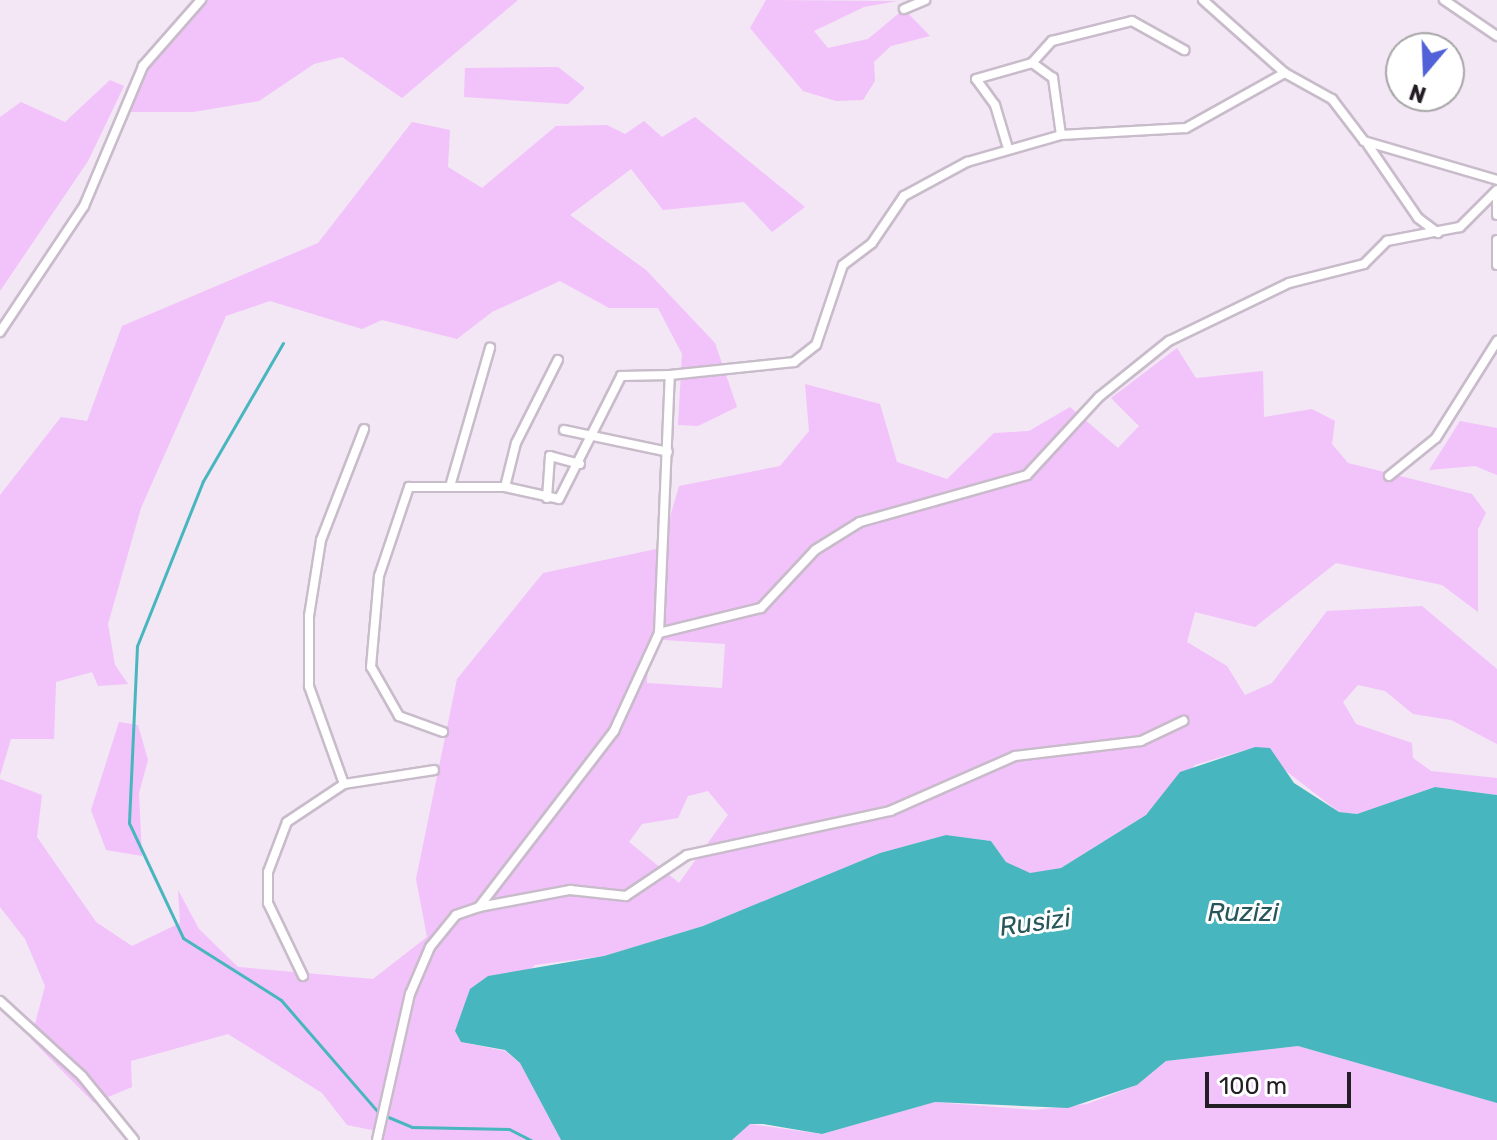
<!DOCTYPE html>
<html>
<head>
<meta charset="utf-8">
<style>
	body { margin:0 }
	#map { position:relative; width:1497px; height:1140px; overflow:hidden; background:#f3e6f5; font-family:Rubik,sans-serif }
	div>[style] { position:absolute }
	.green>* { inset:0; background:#f2c2fa }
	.water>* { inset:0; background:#48b6be }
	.stream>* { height:3px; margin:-1.5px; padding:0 1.5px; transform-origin:1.5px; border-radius:1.5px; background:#48b6be }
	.roads { filter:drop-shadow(2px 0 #c8bbca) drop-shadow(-2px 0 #c8bbca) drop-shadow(0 2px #c8bbca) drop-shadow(0 -2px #c8bbca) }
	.minor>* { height:8px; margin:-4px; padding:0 4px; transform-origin:4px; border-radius:4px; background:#fff }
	span { translate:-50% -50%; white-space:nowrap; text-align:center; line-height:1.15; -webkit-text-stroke:6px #fff; paint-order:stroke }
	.water-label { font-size:26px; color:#28575b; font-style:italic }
	.north { position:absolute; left:1385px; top:32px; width:80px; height:80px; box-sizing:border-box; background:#fff; border:2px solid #a7a5a7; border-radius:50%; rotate:199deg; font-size:22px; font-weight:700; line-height:32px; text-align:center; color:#231e24 }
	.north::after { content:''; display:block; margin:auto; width:28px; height:36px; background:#5162d8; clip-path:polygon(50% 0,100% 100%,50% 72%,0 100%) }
	.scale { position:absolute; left:1205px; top:1072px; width:146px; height:36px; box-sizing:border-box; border:4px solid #231e24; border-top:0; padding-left:10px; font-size:24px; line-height:28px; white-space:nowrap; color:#231e24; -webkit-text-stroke:6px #fff; paint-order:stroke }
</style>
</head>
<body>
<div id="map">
	<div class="green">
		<i style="clip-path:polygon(201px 0,518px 0,402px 98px,342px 57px,314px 64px,259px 101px,193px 112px,124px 112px,153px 51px)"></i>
		<i style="clip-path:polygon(766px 0,897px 1px,864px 7px,814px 31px,828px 48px,868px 39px,904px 9px,930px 36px,891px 46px,874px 62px,875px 81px,863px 100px,836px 101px,803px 91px,750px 28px)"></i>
		<i style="clip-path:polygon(558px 67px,585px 88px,568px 104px,464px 97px,465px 68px)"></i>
		<i style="clip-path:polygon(110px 80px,124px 86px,88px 161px,0 291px,0 117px,21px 102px,65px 122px)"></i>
		<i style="clip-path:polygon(695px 117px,805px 207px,772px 232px,744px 202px,663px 210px,631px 169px,570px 215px,646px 270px,715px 343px,737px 407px,698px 426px,678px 425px,682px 354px,658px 308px,609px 308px,560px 281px,492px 312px,457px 339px,382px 320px,362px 329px,270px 301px,226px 316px,141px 508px,108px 624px,115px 665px,128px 684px,98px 686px,92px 672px,56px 682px,54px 739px,11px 739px,0 776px,0 495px,61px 417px,87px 421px,122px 326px,318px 243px,412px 122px,450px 130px,448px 167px,482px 188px,556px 126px,607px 125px,625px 134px,644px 121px,662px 137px)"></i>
		<i style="clip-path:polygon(evenodd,1177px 348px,1196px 378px,1263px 371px,1264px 417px,1312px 409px,1335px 421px,1332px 444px,1348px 463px,1472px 494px,1486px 513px,1478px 529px,1478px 612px,1442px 585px,1336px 563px,1255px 627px,1195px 612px,1187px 642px,1227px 666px,1245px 695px,1272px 683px,1327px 611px,1422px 606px,1497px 669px,1497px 744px,1451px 720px,1413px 714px,1385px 691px,1358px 685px,1343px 702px,1356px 724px,1412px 743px,1413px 758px,1431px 771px,1497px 778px,1497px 795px,1435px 787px,1357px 814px,1339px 812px,1255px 747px,1195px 765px,1146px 815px,1061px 868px,1030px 874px,1006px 862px,991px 841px,946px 835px,880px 853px,703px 926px,604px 956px,535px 965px,461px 1042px,505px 1051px,520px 1063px,561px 1140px,377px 1140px,377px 1131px,347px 1125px,322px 1093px,228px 1034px,131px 1061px,132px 1087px,94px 1103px,31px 1039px,45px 986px,25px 939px,0 907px,0 779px,42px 795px,37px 837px,96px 922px,132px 946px,180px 923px,178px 890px,199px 929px,238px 967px,373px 979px,427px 937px,416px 879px,457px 679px,543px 573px,661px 548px,679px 486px,780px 466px,809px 431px,805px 384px,880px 404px,897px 462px,947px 479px,994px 433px,1029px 431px,1070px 407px,1118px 448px,1139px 426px,1111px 398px,1177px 348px,649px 639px,725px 644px,722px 688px,647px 683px,649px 639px,1177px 348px,708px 791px,728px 815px,679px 883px,629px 842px,642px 824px,678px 818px,688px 796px,708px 791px)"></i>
		<i style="clip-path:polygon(1460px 421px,1497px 428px,1497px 475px,1475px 466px,1429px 470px)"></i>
		<i style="clip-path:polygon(119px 722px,138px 725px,148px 760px,139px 793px,142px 856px,106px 850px,91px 810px)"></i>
		<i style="clip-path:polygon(1298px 1046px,1497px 1103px,1497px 1140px,732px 1140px,750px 1124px,822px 1134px,935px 1102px,1034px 1110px,1087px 1104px,1137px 1085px,1166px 1061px)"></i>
	</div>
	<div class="water">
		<i style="clip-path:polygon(1255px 747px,1270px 748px,1294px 783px,1339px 812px,1357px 814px,1435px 787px,1497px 795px,1497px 1103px,1298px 1046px,1166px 1061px,1137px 1085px,1068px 1108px,935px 1102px,822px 1134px,763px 1124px,750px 1124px,732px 1140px,561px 1140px,520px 1063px,505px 1050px,461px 1042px,455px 1031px,470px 989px,488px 976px,604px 956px,703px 926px,880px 853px,946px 835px,991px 841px,1006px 862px,1030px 873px,1061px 868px,1146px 815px,1180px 772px)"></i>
	</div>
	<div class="stream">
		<i style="left:283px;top:343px;width:160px;rotate:120.1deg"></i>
		<i style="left:203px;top:481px;width:178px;rotate:111.8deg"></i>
		<i style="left:137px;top:646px;width:177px;rotate:92.6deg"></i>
		<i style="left:129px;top:823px;width:127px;rotate:64.8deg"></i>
		<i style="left:183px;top:938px;width:116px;rotate:32.3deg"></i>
		<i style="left:281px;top:1000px;width:150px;rotate:49.1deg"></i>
		<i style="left:386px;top:1116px;width:28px;rotate:23deg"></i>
		<i style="left:412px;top:1127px;width:97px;rotate:1.2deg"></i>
		<i style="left:509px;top:1129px;width:25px;rotate:27deg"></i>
	</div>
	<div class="roads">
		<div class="minor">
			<i style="left:1203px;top:0;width:110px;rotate:41.7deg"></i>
			<i style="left:1285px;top:73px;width:54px;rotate:29deg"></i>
			<i style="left:1332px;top:99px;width:53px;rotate:52.7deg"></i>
			<i style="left:1364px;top:141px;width:139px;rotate:16.3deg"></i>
			<i style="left:1444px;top:0;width:64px;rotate:34.2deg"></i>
			<i style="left:904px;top:9px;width:23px;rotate:-23deg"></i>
			<i style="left:1061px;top:135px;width:58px;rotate:-98deg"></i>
			<i style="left:1053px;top:78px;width:26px;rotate:-144deg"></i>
			<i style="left:1032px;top:63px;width:30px;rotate:-48deg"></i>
			<i style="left:1052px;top:41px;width:82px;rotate:-14deg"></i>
			<i style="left:1132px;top:21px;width:60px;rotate:29.1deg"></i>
			<i style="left:1007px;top:145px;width:42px;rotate:-106.7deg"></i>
			<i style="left:995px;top:105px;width:32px;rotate:-126deg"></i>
			<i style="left:976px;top:79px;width:58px;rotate:-15.9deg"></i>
			<i style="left:1368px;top:145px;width:88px;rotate:55.6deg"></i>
			<i style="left:1418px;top:218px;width:25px;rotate:37deg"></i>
			<i style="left:1497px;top:198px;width:17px;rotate:90deg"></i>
			<i style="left:1497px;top:240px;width:25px;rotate:90deg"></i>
			<i style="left:0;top:332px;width:151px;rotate:-56.3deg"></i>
			<i style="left:84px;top:206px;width:152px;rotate:-67.1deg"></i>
			<i style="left:143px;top:66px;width:88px;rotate:-48.7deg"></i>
			<i style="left:564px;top:430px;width:106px;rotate:11.9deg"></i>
			<i style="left:1389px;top:476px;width:60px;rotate:-39deg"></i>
			<i style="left:1436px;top:438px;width:115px;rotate:-57.8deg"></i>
			<i style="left:451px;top:483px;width:141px;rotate:-73.9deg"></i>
			<i style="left:505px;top:487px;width:45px;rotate:-76deg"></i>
			<i style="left:516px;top:443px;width:93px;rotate:-63.2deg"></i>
			<i style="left:547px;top:498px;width:42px;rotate:-85.9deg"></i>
			<i style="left:550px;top:456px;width:31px;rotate:15deg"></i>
			<i style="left:659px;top:633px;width:258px;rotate:-87.6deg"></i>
			<i style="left:670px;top:375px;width:125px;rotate:-6deg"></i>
			<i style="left:794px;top:362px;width:28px;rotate:-38deg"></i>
			<i style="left:816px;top:345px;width:84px;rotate:-71.4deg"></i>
			<i style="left:843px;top:265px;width:36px;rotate:-37deg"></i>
			<i style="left:872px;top:243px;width:57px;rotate:-55.8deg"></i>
			<i style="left:904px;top:196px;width:72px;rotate:-28.4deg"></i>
			<i style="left:967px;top:162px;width:98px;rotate:-16deg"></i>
			<i style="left:1061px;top:135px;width:125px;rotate:-3.2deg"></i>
			<i style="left:1186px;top:128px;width:113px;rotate:-29.1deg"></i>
			<i style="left:443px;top:732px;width:47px;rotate:-160deg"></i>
			<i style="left:399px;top:716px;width:56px;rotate:-119.7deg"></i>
			<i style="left:371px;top:667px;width:91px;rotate:-85deg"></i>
			<i style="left:379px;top:576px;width:94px;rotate:-71.4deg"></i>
			<i style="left:409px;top:487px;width:96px"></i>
			<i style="left:505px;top:487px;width:55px;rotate:12.5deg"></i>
			<i style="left:559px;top:499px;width:138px;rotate:-63.2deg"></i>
			<i style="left:621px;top:376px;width:49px;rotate:-1.2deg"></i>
			<i style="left:344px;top:784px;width:104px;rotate:-109.7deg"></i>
			<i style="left:309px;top:686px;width:70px;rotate:-90deg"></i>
			<i style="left:309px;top:616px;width:77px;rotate:-81deg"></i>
			<i style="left:321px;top:540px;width:119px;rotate:-68.8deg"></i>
			<i style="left:479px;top:907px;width:93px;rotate:-10.6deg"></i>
			<i style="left:570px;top:890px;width:56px;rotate:6.1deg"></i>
			<i style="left:626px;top:896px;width:73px;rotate:-33.9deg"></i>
			<i style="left:687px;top:855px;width:208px;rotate:-12.2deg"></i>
			<i style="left:890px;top:811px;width:137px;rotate:-23.7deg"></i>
			<i style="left:1015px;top:756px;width:127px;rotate:-6.8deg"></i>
			<i style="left:1141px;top:741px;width:47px;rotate:-25.5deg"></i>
			<i style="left:303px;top:976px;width:81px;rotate:-115.6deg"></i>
			<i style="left:268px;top:903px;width:31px;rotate:-90deg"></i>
			<i style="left:268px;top:872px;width:53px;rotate:-69.2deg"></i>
			<i style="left:287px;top:822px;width:69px;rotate:-33.7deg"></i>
			<i style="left:344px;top:784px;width:91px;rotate:-8.8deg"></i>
			<i style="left:0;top:1001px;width:111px;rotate:42.4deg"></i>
			<i style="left:82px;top:1076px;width:82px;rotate:50.9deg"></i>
			<i style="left:377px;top:1140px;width:150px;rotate:-77.3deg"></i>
			<i style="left:410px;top:994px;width:51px;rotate:-66.9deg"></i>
			<i style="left:430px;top:947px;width:41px;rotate:-50.9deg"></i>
			<i style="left:456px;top:915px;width:24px;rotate:-19deg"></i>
			<i style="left:479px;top:907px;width:222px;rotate:-52.5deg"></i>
			<i style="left:614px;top:731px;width:108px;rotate:-65.3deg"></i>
			<i style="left:659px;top:633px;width:105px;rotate:-13.8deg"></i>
			<i style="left:761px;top:608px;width:79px;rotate:-47deg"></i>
			<i style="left:815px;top:550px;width:53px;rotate:-31.9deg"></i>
			<i style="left:860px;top:522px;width:173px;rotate:-15.7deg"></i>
			<i style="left:1027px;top:475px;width:106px;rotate:-47.3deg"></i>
			<i style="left:1099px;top:397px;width:90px;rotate:-38.7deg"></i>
			<i style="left:1169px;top:341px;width:133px;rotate:-25.8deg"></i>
			<i style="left:1289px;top:283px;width:77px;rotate:-14.2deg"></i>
			<i style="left:1364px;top:264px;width:33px;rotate:-45deg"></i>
			<i style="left:1387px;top:241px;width:74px;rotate:-10.9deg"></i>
			<i style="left:1460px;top:227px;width:52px;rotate:-45deg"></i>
		</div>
	</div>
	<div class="water-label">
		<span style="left:1243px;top:913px">Ruzizi</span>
		<span style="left:1035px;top:923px;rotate:-8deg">Rusizi</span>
	</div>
	<div class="north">N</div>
	<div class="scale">100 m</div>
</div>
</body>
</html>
